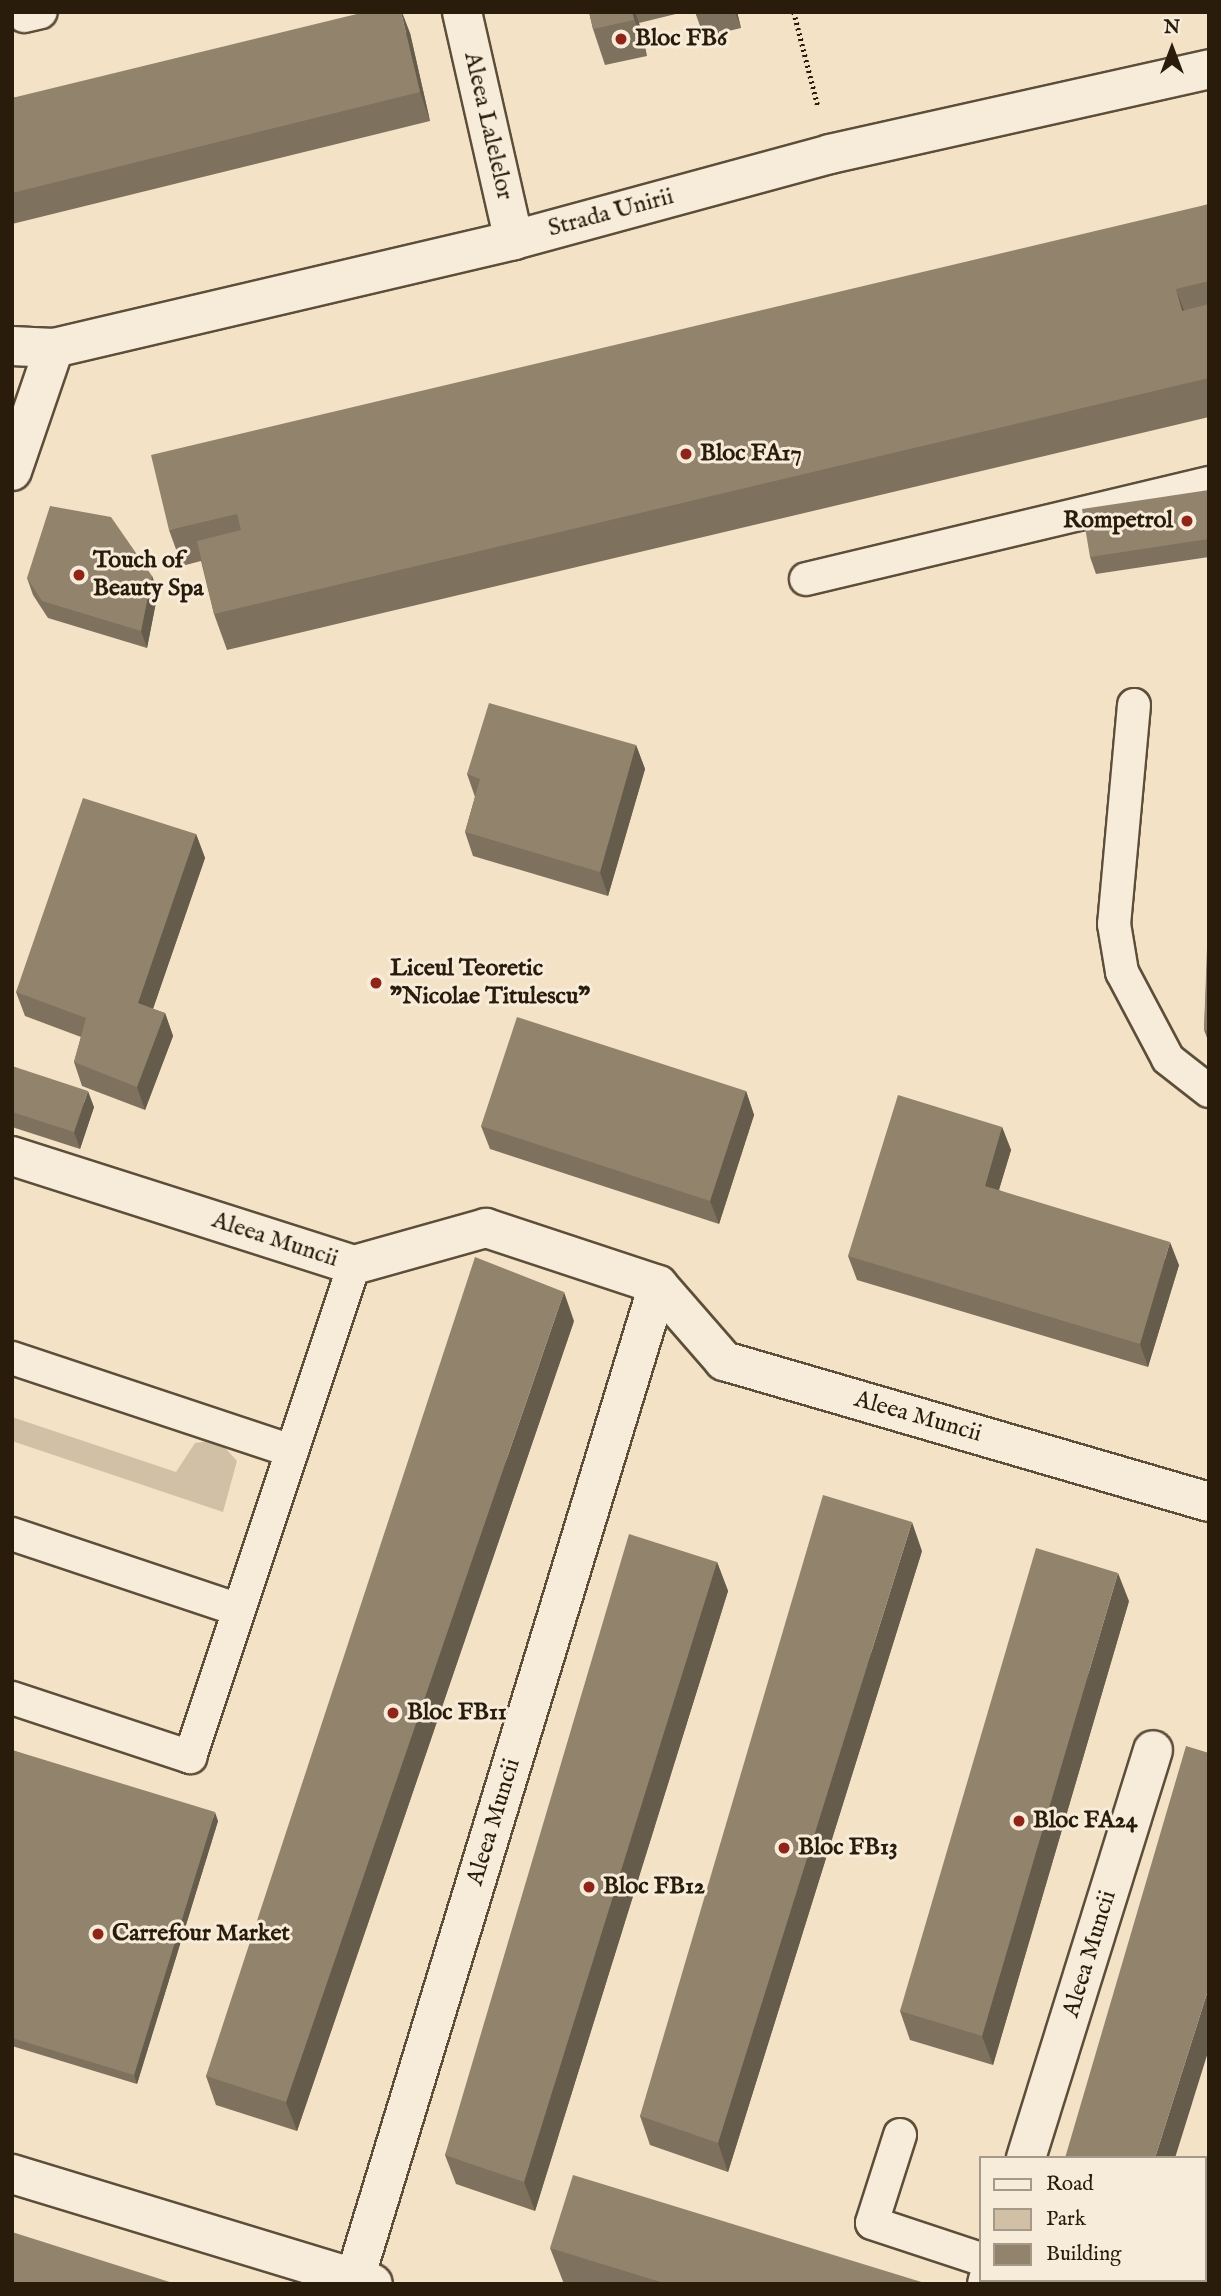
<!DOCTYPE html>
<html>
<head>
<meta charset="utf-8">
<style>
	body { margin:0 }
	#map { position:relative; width:1221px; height:2296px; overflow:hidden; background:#f3e2c6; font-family:"IM FELL English",serif }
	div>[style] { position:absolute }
	.green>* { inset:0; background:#d1c0a6 }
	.path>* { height:4.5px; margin-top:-2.25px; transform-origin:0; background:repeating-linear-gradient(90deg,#291c0a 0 2px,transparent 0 5.5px) }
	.roads { filter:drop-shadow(2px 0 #5c4e39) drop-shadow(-2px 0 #5c4e39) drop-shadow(0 2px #5c4e39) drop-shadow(0 -2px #5c4e39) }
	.service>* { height:32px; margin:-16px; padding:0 16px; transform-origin:16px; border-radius:16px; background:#f7ecda }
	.minor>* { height:38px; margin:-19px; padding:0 19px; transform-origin:19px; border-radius:19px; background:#f7ecda }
	.wall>* { inset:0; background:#7e715d }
	.shaded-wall>* { inset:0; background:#665c4c }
	.building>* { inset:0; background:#92836c }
	.dots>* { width:19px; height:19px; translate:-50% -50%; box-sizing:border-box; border:4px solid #f7ecda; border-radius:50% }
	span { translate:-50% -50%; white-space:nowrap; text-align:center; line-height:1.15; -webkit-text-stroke:6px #f7ecda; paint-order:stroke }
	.poi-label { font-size:24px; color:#291c0a; font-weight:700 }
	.left { translate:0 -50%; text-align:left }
	.right { translate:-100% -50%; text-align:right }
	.street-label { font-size:24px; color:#291c0a }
	.frame { position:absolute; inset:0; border:14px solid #291c0a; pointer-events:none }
	.legend { position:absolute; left:979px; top:2156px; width:228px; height:126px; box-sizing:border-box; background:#f7ecda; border:2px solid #a59987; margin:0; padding:9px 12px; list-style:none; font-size:21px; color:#291c0a }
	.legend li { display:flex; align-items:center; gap:14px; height:35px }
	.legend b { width:35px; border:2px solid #a59987 }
	.north { position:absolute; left:1137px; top:14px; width:70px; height:70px; -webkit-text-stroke:5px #f7ecda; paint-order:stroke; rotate:0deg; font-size:19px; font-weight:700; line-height:28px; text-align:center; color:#291c0a }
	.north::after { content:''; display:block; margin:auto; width:24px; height:32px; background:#291c0a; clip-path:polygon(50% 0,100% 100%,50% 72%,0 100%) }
</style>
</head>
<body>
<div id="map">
	<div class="green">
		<i style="clip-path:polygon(12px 1417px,176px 1472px,195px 1443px,218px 1440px,237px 1461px,223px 1512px,12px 1441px)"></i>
	</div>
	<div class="path">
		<i style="left:794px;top:12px;width:97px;rotate:75.7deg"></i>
	</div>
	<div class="roads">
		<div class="service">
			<i style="left:24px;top:16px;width:17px;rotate:-13deg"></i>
			<i style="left:806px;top:579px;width:414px;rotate:-13.4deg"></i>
			<i style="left:1134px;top:705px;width:220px;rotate:95.2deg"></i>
			<i style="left:1114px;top:924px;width:49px;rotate:80.5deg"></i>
			<i style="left:1122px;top:972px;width:98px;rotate:62.1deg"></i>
			<i style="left:1168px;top:1059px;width:52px;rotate:38deg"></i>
			<i style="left:12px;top:1358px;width:295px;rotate:18.4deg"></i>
			<i style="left:12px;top:1534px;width:239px;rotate:18.5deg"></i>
			<i style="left:12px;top:1698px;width:188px;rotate:18.3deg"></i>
			<i style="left:190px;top:1757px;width:519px;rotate:-71.57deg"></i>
			<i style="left:900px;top:2135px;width:92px;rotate:107.7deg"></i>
			<i style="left:872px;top:2223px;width:115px;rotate:18.3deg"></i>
		</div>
		<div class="minor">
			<i style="left:462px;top:12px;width:234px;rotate:77.2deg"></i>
			<i style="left:12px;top:346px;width:42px;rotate:2.7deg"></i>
			<i style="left:54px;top:348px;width:473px;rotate:-13.2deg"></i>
			<i style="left:514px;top:240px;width:327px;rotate:-15.2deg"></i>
			<i style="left:830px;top:154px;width:388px;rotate:-12.6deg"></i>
			<i style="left:12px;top:471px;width:130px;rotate:-71.1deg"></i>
			<i style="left:12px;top:1156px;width:359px;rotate:17.7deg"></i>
			<i style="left:354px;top:1265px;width:137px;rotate:-15.7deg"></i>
			<i style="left:486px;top:1228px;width:181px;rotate:18.3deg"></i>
			<i style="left:658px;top:1285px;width:101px;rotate:49deg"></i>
			<i style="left:724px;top:1361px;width:505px;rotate:16.21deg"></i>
			<i style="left:1026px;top:2158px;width:427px;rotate:-72.7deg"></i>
			<i style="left:12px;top:2174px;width:377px;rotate:16.9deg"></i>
			<i style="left:355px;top:2278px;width:1038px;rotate:-73.03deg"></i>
			<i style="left:987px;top:2284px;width:4px;rotate:-76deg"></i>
			<i style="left:1205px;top:2284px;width:15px;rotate:-74deg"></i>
		</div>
	</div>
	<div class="wall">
		<i style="clip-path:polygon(589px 12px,684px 12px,639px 23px,647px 56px,605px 65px,593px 29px)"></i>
		<i style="clip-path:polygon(695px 12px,737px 12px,741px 28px,704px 37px)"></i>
		<i style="clip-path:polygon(410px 33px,430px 121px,12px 224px,12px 98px)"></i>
		<i style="clip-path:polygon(1209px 204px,1209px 417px,227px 650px,214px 614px,201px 561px,182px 566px,169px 530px)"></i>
		<i style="clip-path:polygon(1209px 490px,1209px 557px,1096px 574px,1090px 557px)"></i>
		<i style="clip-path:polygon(152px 576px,158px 592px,147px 648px,48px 618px,33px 595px,27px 578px)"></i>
		<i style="clip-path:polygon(636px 745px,645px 769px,608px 896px,473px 856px,465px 832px,475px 797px,467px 774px)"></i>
		<i style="clip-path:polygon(196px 834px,205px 858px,153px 1009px,165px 1013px,173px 1036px,145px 1110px,82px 1086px,74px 1062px,81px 1037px,25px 1016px,16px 992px)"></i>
		<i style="clip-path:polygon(1209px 920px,1209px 1043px,1204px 1030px)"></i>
		<i style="clip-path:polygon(12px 1066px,94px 1107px,80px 1149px,12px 1127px)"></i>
		<i style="clip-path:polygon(746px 1091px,754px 1115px,719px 1224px,490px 1149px,481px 1126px)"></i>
		<i style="clip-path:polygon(1002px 1127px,1011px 1150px,999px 1190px,1179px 1265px,1148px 1367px,857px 1280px,848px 1256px)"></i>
		<i style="clip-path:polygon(574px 1321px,297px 2131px,216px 2105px,206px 2076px)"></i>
		<i style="clip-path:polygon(922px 1551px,728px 2172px,650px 2145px,640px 2116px)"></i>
		<i style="clip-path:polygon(717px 1562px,728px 1591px,535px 2211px,456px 2184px,445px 2155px)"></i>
		<i style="clip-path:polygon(1129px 1601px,993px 2065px,910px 2040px,900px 2011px)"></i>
		<i style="clip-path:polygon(12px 1750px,218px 1821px,137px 2084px,12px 2046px)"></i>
		<i style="clip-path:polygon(550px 2248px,928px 2284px,564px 2284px)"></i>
	</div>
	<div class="shaded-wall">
		<i style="clip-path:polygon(401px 12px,402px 12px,410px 33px,430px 121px,420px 92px)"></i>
		<i style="clip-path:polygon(632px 12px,635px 12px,639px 23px,647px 56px)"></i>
		<i style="clip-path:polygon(735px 12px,737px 12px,741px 28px)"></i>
		<i style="clip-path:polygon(1176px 289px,1189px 324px,1182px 311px)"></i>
		<i style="clip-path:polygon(152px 576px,158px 592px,147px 648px,141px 631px)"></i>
		<i style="clip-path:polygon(636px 745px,645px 769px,608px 896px,600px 872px)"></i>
		<i style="clip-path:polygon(196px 834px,205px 858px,147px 1026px,138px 1003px)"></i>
		<i style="clip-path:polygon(165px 1013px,173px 1036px,145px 1110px,137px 1087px)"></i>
		<i style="clip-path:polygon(88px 1091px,94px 1107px,80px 1149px,74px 1132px)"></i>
		<i style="clip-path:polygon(746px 1091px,754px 1115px,719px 1224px,710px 1201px)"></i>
		<i style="clip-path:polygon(1002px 1127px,1011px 1150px,993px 1209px,985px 1186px)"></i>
		<i style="clip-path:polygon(1170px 1242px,1179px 1265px,1148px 1367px,1140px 1344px)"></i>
		<i style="clip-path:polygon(564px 1292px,574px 1321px,297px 2131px,286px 2102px)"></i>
		<i style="clip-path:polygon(912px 1522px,922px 1551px,728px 2172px,718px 2143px)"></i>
		<i style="clip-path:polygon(717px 1562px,728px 1591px,535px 2211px,524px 2182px)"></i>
		<i style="clip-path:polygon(1118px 1573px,1129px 1601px,993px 2065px,982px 2036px)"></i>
		<i style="clip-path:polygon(215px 1812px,218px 1821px,137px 2084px,134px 2075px)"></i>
		<i style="clip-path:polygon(1209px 1987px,1209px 2049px,1175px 2158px,1155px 2158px)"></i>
		<i style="clip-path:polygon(1117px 2280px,1137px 2280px,1136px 2284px,1116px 2284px)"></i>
	</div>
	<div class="building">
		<i style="clip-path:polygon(365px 12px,401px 12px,420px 92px,12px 193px,12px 98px)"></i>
		<i style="clip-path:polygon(589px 12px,632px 12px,634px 20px,593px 29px)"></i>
		<i style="clip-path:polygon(1209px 204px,1209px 281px,1176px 289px,1182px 311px,1209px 304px,1209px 378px,214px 614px,197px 541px,241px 530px,237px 514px,169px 530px,151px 455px)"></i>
		<i style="clip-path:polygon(1209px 490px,1209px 539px,1090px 557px,1082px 509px)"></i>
		<i style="clip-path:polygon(50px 506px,111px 517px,152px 576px,141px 631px,42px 601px,27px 578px)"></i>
		<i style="clip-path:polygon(489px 703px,636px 745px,600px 872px,465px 832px,480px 779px,467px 774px)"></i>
		<i style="clip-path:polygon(83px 798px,196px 834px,138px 1003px,165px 1013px,137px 1087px,74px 1062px,86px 1018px,16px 992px)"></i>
		<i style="clip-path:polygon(1208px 920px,1209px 920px,1209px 1031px,1204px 1030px)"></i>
		<i style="clip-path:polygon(517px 1017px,746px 1091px,710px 1201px,481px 1126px)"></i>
		<i style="clip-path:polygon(12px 1066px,88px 1091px,74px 1132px,12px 1112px)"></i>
		<i style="clip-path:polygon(898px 1095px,1002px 1127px,985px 1186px,1170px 1242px,1140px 1344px,848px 1256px)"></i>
		<i style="clip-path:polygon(475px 1257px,564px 1292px,286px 2102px,206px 2076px)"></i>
		<i style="clip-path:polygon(823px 1495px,912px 1522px,718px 2143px,640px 2116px)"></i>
		<i style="clip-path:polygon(629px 1534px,717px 1562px,524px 2182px,445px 2155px)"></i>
		<i style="clip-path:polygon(1036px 1548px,1118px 1573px,982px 2036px,900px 2011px)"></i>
		<i style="clip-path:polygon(1186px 1746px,1209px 1753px,1209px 1987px,1155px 2158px,1065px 2158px)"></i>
		<i style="clip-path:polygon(12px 1750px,215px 1812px,134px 2075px,12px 2038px)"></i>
		<i style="clip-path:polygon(573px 2175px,928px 2284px,667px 2284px,550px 2248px)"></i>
		<i style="clip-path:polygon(12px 2232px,176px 2284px,12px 2284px)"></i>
		<i style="clip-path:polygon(1029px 2280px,1117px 2280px,1116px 2284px,1028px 2284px)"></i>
	</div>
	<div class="dots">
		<i style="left:621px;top:39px;background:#8f2418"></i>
		<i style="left:686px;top:454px;background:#8f2418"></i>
		<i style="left:1187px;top:521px;background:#8f2418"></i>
		<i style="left:79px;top:575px;background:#8f2418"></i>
		<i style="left:376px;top:983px;background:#8f2418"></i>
		<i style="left:393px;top:1713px;background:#8f2418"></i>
		<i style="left:1019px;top:1821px;background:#8f2418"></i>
		<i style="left:784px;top:1848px;background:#8f2418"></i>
		<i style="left:589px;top:1887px;background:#8f2418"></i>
		<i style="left:98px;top:1934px;background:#8f2418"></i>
	</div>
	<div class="poi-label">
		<span class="left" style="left:635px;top:39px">Bloc FB6</span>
		<span class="left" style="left:700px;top:454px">Bloc FA17</span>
		<span class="right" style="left:1173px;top:521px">Rompetrol</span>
		<span class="left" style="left:93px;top:575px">Touch of<br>Beauty Spa</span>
		<span class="left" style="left:390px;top:983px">Liceul Teoretic<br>"Nicolae Titulescu"</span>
		<span class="left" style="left:407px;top:1713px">Bloc FB11</span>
		<span class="left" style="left:1033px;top:1821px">Bloc FA24</span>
		<span class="left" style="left:798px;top:1848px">Bloc FB13</span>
		<span class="left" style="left:603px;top:1887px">Bloc FB12</span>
		<span class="left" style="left:112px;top:1934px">Carrefour Market</span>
	</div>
	<div class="street-label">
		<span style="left:488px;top:126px;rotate:77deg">Aleea Lalelelor</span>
		<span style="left:611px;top:213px;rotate:-15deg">Strada Unirii</span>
		<span style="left:275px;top:1240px;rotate:18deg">Aleea Muncii</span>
		<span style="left:918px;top:1417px;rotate:16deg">Aleea Muncii</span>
		<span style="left:494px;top:1822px;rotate:-73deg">Aleea Muncii</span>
		<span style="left:1090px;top:1954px;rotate:-73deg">Aleea Muncii</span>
	</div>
	<div class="frame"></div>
	<ul class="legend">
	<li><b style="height:9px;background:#f7ecda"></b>Road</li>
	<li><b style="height:19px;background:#d1c0a6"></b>Park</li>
	<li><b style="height:19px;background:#92836c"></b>Building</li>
	</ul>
	<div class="north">N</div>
</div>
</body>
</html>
